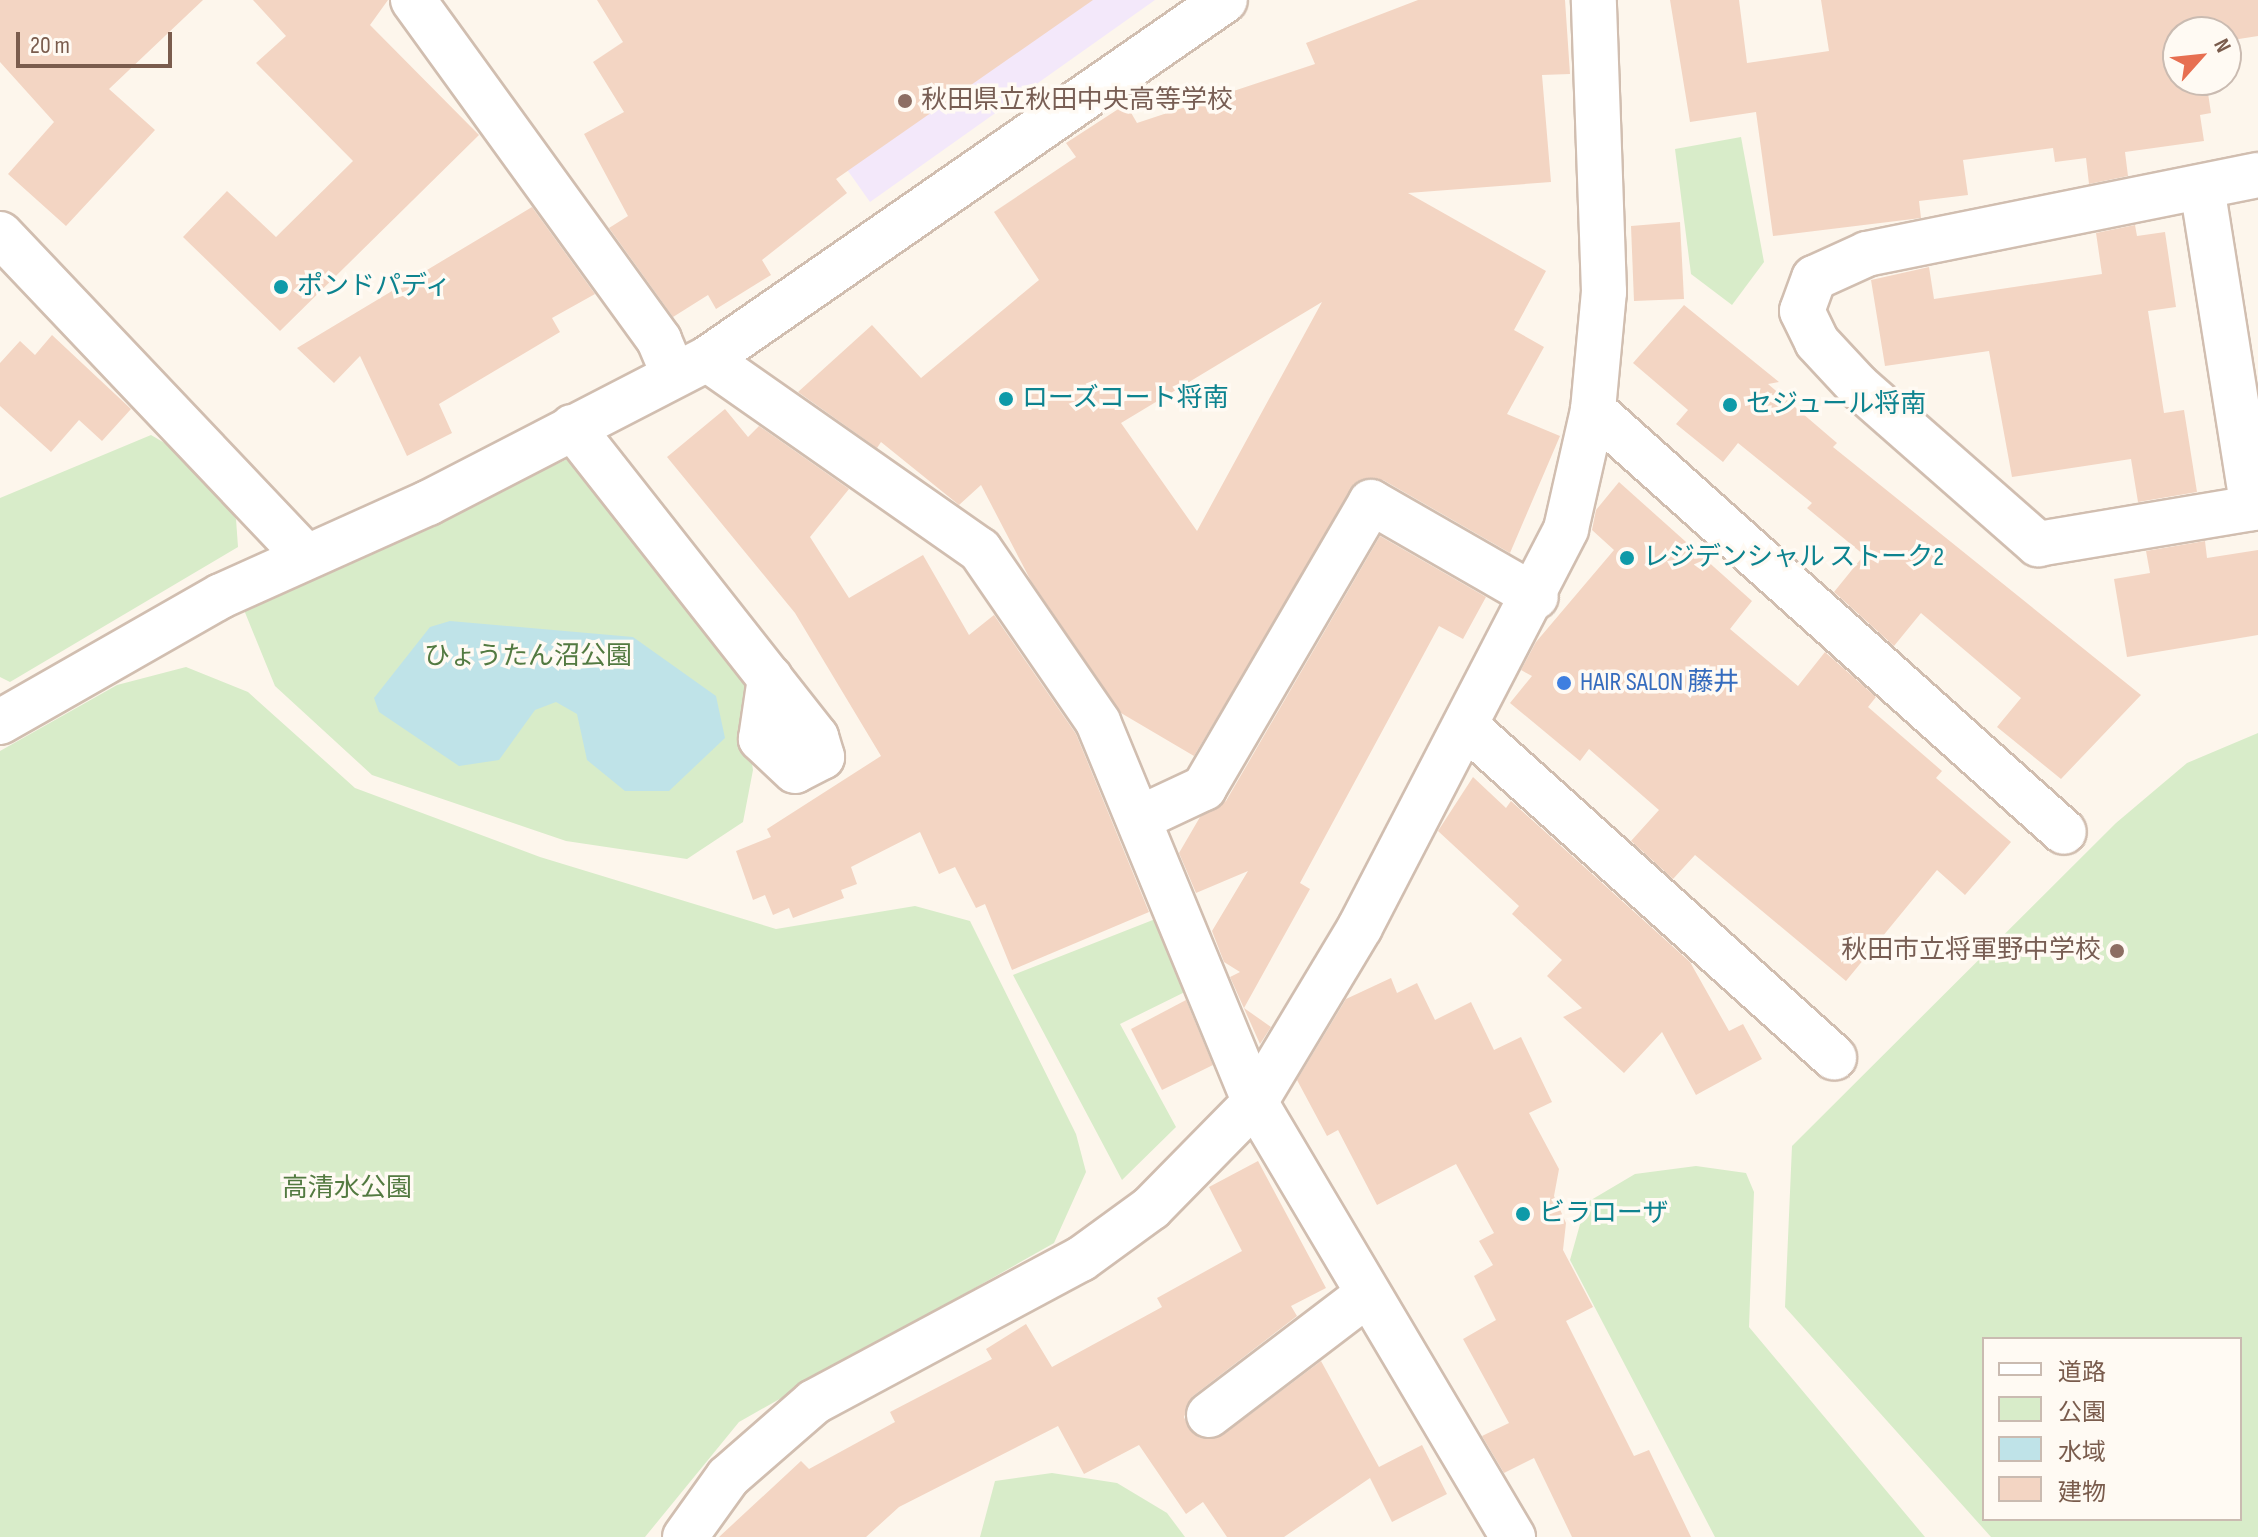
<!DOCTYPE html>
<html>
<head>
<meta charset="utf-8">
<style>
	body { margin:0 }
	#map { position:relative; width:2258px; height:1537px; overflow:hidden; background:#fdf6ec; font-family:"Sofia Sans Condensed","Noto Sans JP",sans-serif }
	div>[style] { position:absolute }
	.education>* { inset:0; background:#f3e8fa }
	.green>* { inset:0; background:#d8ecc9 }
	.water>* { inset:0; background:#bfe3e8 }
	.building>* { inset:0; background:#f3d5c3 }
	.roads { filter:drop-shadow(2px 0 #d1beb0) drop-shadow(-2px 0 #d1beb0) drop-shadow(0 2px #d1beb0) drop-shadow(0 -2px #d1beb0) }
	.minor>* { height:44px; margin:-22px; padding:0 22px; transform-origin:22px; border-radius:22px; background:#fff }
	.tertiary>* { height:44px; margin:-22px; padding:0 22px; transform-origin:22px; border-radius:22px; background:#fff }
	.dots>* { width:22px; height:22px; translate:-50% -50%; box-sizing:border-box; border:4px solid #fffaf3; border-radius:50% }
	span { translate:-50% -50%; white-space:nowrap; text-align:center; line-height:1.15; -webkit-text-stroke:7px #fffaf3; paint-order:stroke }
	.education-label { font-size:26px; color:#785e54 }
	.left { translate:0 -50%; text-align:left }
	.right { translate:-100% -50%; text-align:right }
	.culture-label { font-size:26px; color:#0d838f }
	.park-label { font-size:26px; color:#537a41 }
	.shop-label { font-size:26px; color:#366cbe }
	.legend { position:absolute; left:1982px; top:1337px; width:260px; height:184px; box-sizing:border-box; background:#fffaf3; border:2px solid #cabbb1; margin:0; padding:10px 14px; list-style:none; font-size:24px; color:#7a5c4d }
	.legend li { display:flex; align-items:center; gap:16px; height:40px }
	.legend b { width:40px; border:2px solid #cabbb1 }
	.north { position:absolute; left:2162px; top:16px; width:80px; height:80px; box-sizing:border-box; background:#fffaf3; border:2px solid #cabbb1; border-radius:50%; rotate:63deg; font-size:22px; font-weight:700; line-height:32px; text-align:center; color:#7a5c4d }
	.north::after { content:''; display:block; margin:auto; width:28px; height:36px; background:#e76f51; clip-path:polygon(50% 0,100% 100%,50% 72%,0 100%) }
	.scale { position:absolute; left:16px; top:32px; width:156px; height:36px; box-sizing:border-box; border:4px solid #7a5c4d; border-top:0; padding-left:10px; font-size:24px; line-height:28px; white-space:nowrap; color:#7a5c4d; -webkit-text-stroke:6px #fffaf3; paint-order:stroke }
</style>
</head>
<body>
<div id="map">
	<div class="education">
		<i style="clip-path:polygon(727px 0,1155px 0,870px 202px)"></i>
	</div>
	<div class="green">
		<i style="clip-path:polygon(1741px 137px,1764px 262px,1732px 305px,1691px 274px,1675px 149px)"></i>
		<i style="clip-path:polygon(151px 435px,192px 459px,236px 519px,238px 547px,10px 682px,0 677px,0 498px)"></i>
		<i style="clip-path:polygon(574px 456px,755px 673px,747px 728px,753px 770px,743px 822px,687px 859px,566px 841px,372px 775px,275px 686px,244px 610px)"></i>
		<i style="clip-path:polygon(186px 667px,248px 692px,355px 788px,540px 857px,776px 929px,915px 906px,970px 921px,1076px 1134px,1086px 1172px,1054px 1243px,739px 1422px,645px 1537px,0 1537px,0 751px,117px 685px)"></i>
		<i style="clip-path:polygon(evenodd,2258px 733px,2258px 1537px,1991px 1537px,1785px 1307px,1792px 1146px,2116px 823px,2187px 763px,2258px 733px,1984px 1339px,2240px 1339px,2240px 1519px,1984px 1519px,1984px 1339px)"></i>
		<i style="clip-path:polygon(1163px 916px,1195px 987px,1120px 1024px,1176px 1127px,1122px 1180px,1013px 975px)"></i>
		<i style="clip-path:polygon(1696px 1166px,1746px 1173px,1754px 1192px,1749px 1327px,1925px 1537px,1715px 1537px,1570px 1260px,1586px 1203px,1635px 1174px)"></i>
		<i style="clip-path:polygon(1052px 1473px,1117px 1483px,1167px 1513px,1185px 1537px,980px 1537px,995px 1481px)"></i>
	</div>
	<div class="water">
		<i style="clip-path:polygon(450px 621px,633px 637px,716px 696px,725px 738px,669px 791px,625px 791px,587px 760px,577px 714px,556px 702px,535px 710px,499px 760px,459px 766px,379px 712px,374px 698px,430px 627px)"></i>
	</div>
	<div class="building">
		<i style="clip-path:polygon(0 0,203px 0,109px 89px,155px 130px,66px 226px,8px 174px,54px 122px,0 62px)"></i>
		<i style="clip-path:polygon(253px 0,388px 0,370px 25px,479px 135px,280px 331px,183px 237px,227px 191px,276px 237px,353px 161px,256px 63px,286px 36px)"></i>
		<i style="clip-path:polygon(597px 0,1093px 0,836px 179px,847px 193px,762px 260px,771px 275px,716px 309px,708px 295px,673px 317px,609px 228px,628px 216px,584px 134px,624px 112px,593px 62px,623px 42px)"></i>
		<i style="clip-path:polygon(evenodd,1418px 0,1565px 0,1570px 74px,1542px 75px,1551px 182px,1408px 193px,1546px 271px,1514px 330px,1544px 347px,1507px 414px,1560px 436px,1510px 553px,1383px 480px,1358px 481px,1194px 756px,1121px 713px,1031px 581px,981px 485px,959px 505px,881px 442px,877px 448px,798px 392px,872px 325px,921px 378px,1039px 280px,994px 212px,1076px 157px,1066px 143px,1126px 104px,1137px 123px,1315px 64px,1306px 43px,1418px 0,1322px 302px,1197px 531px,1121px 423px,1322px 302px)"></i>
		<i style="clip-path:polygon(1670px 0,1739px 0,1747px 63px,1829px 51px,1821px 0,2258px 0,2258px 36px,2226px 41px,2226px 32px,2178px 32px,2178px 80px,2206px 80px,2211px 113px,2200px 115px,2204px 141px,2125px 152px,2128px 176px,2089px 184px,2086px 158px,2055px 162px,2053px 148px,1963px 160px,1968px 195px,1919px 201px,1921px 218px,1773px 236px,1756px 112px,1690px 122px)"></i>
		<i style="clip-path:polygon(532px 207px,595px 294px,552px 318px,560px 332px,439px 404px,452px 433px,407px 456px,360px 356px,334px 383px,297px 348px)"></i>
		<i style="clip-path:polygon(1680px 222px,1684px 299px,1634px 301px,1631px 226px)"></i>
		<i style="clip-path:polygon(2135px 225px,2137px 236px,2165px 232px,2176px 307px,2148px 311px,2164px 413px,2184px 410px,2197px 492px,2138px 502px,2131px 459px,2012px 477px,1989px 351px,1885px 366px,1871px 280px,1929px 267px,1934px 299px,2102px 274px,2096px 233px)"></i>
		<i style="clip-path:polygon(1684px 305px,1779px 382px,1768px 384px,1837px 443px,1833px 447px,2141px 695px,2061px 779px,1997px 727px,2021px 698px,1921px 613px,1894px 646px,1834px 592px,1864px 555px,1807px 508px,1812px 503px,1738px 443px,1723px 462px,1676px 424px,1688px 410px,1633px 363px)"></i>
		<i style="clip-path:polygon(52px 335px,131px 409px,102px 441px,79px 420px,51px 452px,0 406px,0 363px,20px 341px,35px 355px)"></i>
		<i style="clip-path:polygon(725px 409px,748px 437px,759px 426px,849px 489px,810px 537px,849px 598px,923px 555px,969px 635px,994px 615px,1076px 734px,1149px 912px,1012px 970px,985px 904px,976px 908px,955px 867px,939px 874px,920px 832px,851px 867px,857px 884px,841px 890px,844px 898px,793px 918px,789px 908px,773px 915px,765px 895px,753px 900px,736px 851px,771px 837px,767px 829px,881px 756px,795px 613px,667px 457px)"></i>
		<i style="clip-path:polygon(1619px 482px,1752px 601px,1730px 629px,1798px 686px,1825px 652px,1876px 697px,1868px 707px,1942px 771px,1936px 778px,2011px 842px,1965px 895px,1937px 870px,1846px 981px,1695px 855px,1673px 879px,1631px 841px,1659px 810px,1589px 749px,1580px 761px,1510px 703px,1532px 676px,1521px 670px,1536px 642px,1614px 550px,1592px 530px,1596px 510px)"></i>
		<i style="clip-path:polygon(1380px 536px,1486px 597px,1463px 639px,1439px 626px,1300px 883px,1310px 889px,1244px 1008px,1271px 1027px,1260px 1044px,1230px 977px,1240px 972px,1224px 962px,1212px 931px,1248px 871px,1196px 893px,1179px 853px,1200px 817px,1226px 801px)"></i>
		<i style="clip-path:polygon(2205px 541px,2207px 558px,2258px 550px,2258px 635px,2127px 657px,2114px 579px,2150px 573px,2146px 551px)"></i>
		<i style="clip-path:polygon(1473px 777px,1506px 808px,1511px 801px,1690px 962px,1729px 1031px,1743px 1024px,1762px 1059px,1696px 1095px,1662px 1032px,1624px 1073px,1563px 1017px,1582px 1008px,1547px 976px,1562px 960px,1512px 914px,1519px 906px,1438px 831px)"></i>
		<i style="clip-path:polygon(1391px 978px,1397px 993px,1417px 983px,1435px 1020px,1471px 1002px,1494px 1050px,1521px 1037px,1552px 1102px,1529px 1113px,1559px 1169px,1554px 1196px,1566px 1223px,1563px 1250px,1593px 1307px,1566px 1321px,1634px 1456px,1649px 1450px,1691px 1537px,1572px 1537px,1534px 1458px,1504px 1473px,1482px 1436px,1509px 1423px,1463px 1339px,1496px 1320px,1474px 1276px,1493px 1265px,1479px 1241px,1494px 1233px,1456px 1164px,1377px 1205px,1338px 1130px,1327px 1136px,1297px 1080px,1346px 999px)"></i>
		<i style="clip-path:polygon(1186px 1000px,1213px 1065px,1162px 1090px,1131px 1029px)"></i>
		<i style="clip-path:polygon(1258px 1161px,1326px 1288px,1291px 1306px,1297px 1316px,1193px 1396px,1184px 1417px,1189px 1429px,1200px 1438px,1223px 1435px,1321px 1361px,1379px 1467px,1422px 1445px,1447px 1494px,1392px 1522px,1370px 1478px,1284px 1537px,1227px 1537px,1203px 1502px,1186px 1514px,1139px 1445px,1084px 1474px,1058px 1426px,899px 1507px,866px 1537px,719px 1537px,801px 1461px,809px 1469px,895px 1422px,890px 1412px,992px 1359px,986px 1349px,1026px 1324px,1052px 1367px,1162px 1307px,1157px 1298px,1242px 1251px,1209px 1187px)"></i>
	</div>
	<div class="roads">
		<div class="minor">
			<i style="left:413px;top:0;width:420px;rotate:54.1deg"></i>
			<i style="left:659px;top:340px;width:38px;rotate:67deg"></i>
			<i style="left:2258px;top:175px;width:399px;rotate:168.6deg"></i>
			<i style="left:1867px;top:254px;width:58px;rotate:155.6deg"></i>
			<i style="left:1814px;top:278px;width:35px;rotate:110deg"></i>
			<i style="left:1802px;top:311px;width:34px;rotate:64deg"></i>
			<i style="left:1817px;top:342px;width:60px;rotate:47deg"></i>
			<i style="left:1858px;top:386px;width:240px;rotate:41.3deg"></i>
			<i style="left:2038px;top:544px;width:223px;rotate:-9.5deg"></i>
			<i style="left:2202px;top:187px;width:325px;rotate:81deg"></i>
			<i style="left:0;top:234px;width:445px;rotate:46.5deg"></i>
			<i style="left:707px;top:359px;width:333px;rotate:35deg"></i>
			<i style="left:980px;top:550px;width:209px;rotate:55.5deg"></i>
			<i style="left:1098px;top:722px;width:411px;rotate:67.6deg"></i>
			<i style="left:1255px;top:1102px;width:506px;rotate:59.33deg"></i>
			<i style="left:1593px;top:410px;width:632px;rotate:41.86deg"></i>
			<i style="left:572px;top:427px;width:395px;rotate:51.8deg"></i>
			<i style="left:816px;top:737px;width:21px;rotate:73deg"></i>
			<i style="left:822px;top:757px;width:30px;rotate:153deg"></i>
			<i style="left:795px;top:771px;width:47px;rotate:-136.7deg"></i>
			<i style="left:761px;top:739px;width:62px;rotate:-81.6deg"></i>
			<i style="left:1467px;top:727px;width:494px;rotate:42deg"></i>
			<i style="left:1140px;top:818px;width:71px;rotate:-25.1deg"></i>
			<i style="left:1204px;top:788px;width:331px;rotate:-59.7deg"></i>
			<i style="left:1371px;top:502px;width:190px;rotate:29.9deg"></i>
			<i style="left:1209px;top:1415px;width:200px;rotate:-37.3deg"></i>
			<i style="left:685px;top:1537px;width:74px;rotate:-54.4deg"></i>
			<i style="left:728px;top:1477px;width:114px;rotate:-41.1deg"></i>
			<i style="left:814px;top:1402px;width:303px;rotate:-28.2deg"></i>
			<i style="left:1081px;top:1259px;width:87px;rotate:-36.1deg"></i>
			<i style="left:1151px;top:1208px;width:148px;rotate:-45.5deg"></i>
			<i style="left:1255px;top:1102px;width:204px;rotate:-59deg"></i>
			<i style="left:1360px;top:927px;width:448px;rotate:-62.6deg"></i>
			<i style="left:1566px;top:529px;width:122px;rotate:-77.2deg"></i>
			<i style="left:1593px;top:410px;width:119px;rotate:-84.7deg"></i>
			<i style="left:1604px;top:292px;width:292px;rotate:-92deg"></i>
		</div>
		<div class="tertiary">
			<i style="left:0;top:722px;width:254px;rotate:-29.7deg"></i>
			<i style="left:221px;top:596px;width:227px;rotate:-24.2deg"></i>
			<i style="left:428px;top:503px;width:314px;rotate:-27.3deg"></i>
			<i style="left:707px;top:359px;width:630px;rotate:-34.72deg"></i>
		</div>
	</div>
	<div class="dots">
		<i style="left:905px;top:101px;background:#8d6e63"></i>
		<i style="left:281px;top:287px;background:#0f9aa8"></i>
		<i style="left:1006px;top:399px;background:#0f9aa8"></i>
		<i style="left:1730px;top:405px;background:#0f9aa8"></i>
		<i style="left:1627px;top:558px;background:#0f9aa8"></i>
		<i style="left:1564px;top:683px;background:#3f7fe0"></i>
		<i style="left:2117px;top:951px;background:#8d6e63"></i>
		<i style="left:1523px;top:1214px;background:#0f9aa8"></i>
	</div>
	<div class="education-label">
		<span class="left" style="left:921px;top:101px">秋田県立秋田中央高等学校</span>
		<span class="right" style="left:2101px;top:951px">秋田市立将軍野中学校</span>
	</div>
	<div class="culture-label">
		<span class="left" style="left:297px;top:287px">ポンドパディ</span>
		<span class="left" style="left:1022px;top:399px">ローズコート将南</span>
		<span class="left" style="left:1746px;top:405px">セジュール将南</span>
		<span class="left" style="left:1643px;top:558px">レジデンシャル ストーク2</span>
		<span class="left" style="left:1539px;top:1214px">ビラローザ</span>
	</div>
	<div class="park-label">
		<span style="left:528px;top:657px">ひょうたん沼公園</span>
		<span style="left:347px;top:1189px">高清水公園</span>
	</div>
	<div class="shop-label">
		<span class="left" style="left:1580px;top:683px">HAIR SALON 藤井</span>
	</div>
	<ul class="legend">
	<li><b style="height:10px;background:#fff"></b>道路</li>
	<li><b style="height:22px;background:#d8ecc9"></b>公園</li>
	<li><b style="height:22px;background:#bfe3e8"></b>水域</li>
	<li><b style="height:22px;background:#f3d5c3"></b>建物</li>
	</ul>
	<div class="north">N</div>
	<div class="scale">20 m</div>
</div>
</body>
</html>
